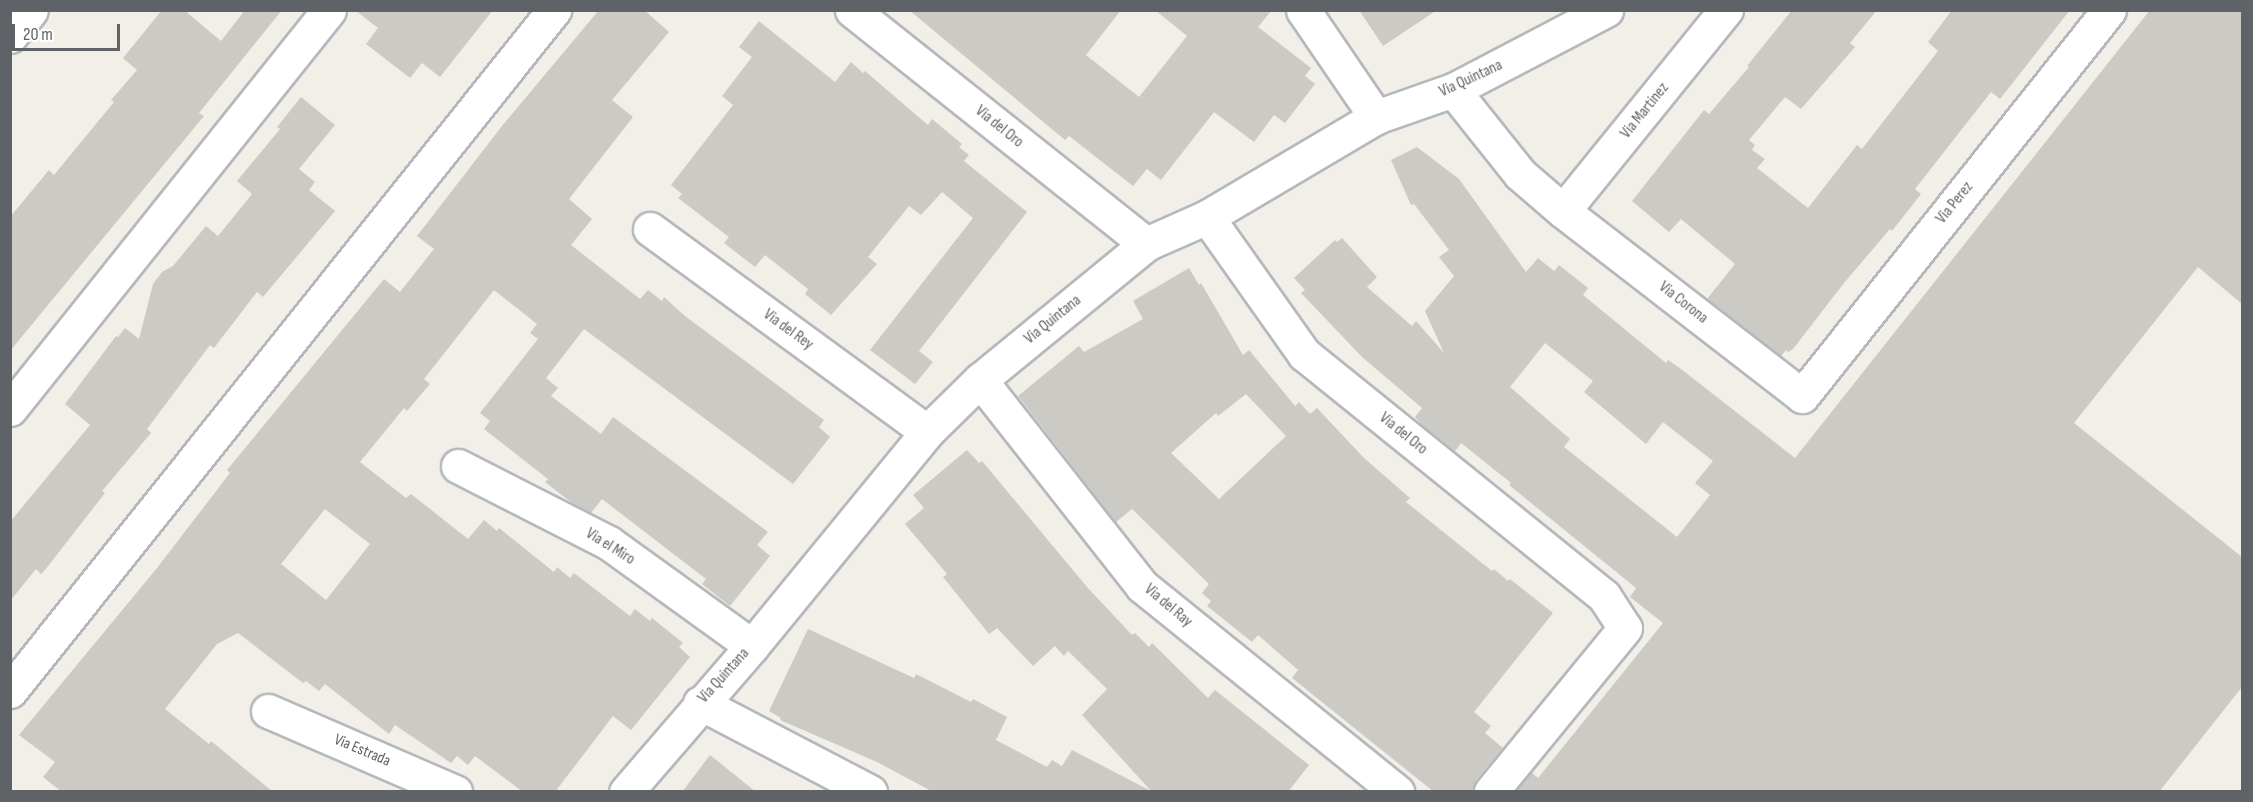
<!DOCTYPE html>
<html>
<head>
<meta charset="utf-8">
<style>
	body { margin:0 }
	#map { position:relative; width:2253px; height:802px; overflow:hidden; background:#f1efe8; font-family:"Sofia Sans Condensed",sans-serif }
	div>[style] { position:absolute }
	.building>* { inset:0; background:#cccac5 }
	.roads { filter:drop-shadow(2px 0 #b5b8bc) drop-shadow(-2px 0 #b5b8bc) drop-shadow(0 2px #b5b8bc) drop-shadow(0 -2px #b5b8bc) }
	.minor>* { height:33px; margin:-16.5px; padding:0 16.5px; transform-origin:16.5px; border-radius:16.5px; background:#fff }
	span { translate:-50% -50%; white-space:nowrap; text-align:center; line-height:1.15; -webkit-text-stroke:6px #fff; paint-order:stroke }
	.street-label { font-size:16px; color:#5f6368 }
	.frame { position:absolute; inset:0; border:12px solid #5f6368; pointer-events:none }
	.scale { position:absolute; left:12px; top:24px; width:108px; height:27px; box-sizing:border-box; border:3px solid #5f6368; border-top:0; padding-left:8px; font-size:18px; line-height:21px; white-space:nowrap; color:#5f6368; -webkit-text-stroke:4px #fff; paint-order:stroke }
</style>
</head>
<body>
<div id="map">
	<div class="building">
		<i style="clip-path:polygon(162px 10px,184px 10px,221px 41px,245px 10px,282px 10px,199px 113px,204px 116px,10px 351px,10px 217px,49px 170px,54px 175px,114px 102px,111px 100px,137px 70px,123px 58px)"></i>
		<i style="clip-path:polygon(355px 10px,493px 10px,440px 77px,422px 63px,410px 78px,366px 44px,378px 28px)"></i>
		<i style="clip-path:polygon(evenodd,599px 10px,644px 10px,669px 32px,612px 100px,633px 117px,569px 199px,592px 219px,571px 245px,640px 299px,648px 290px,662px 301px,664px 297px,685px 316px,824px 420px,819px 427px,830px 437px,793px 484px,584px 329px,546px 378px,558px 388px,551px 396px,601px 434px,613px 417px,768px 532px,757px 545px,770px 556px,730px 606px,702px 584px,706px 579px,602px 499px,591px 513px,572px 503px,545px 482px,548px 479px,484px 429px,490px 421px,480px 413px,538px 339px,530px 333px,537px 324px,494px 290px,424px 379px,430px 384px,407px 411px,404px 408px,360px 462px,406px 498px,411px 494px,468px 539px,484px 520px,497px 531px,499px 528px,554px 572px,557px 567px,570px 578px,574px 573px,630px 616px,635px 609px,650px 621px,652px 618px,683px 643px,679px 647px,690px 657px,631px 730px,613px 716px,555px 792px,523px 792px,475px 756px,468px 765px,457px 756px,451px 763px,395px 725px,389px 734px,325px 684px,319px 691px,306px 681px,303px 683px,238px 633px,217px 644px,165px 709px,209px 744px,211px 741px,273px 792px,62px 792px,43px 777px,55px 762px,19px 735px,157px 568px,230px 473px,227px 470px,384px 279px,400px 292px,434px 249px,417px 236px,502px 126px,599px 10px,325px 509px,370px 544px,326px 600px,281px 564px,325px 509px)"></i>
		<i style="clip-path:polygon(909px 10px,1121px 10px,1086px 55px,1139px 97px,1187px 36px,1155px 10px,1272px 10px,1258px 27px,1311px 68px,1305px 76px,1315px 84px,1285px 123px,1274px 115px,1254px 142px,1214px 112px,1161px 180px,1147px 169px,1133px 186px,1069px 136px,1065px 140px)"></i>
		<i style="clip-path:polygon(1359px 10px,1437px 10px,1383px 46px)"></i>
		<i style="clip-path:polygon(1792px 10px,1877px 10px,1850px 43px,1855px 47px,1801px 109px,1785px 97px,1749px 140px,1755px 145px,1752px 150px,1765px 159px,1757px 168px,1808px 208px,1857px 145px,1862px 149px,1938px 51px,1928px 42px,1952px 10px,2070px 10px,2000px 99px,1991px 92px,1915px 189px,1921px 194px,1892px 231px,1890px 229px,1844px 283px,1793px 349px,1788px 352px,1786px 350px,1781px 356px,1707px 299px,1735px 264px,1681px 219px,1669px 232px,1632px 201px,1704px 110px,1709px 114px,1749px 67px,1747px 66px)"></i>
		<i style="clip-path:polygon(evenodd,2150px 10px,2242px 10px,2242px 304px,2198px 267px,2074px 423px,2242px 557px,2242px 687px,2159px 792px,1516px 792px,1531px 772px,1538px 778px,1663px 623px,1630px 597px,1636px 588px,1509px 485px,1511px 483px,1461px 443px,1455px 451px,1424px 427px,1415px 417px,1422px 408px,1362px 357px,1301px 293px,1305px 290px,1294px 278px,1335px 240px,1337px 242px,1342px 238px,1377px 277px,1367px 287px,1412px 326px,1416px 321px,1444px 353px,1425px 311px,1454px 276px,1439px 257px,1449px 250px,1414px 204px,1411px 205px,1391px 160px,1417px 147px,1459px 179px,1526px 272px,1538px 258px,1554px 271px,1559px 265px,1588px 288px,1583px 295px,1666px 363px,1668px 360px,1681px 369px,1795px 458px,2150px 10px,1545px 343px,1593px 381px,1584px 392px,1646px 444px,1663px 422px,1713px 461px,1695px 483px,1710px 495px,1677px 537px,1564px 447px,1570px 439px,1510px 387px,1545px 343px)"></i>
		<i style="clip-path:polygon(759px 21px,835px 82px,851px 62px,863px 73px,865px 71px,928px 125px,932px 119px,962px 144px,959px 147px,969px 155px,964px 161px,1027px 212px,919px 351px,933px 362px,915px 384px,870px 350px,973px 218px,942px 192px,921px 215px,909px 206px,868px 257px,877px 264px,831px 315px,805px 294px,808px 289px,765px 255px,755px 267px,724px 243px,729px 237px,678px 198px,682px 194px,671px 185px,733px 105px,722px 96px,752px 57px,739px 47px)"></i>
		<i style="clip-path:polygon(301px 97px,335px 125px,299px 169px,315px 182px,309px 190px,335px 211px,263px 297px,257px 292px,214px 348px,210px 345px,147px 429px,151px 433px,102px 491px,105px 493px,45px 570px,41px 574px,36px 569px,10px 601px,10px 522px,90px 425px,65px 404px,116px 336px,118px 337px,125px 328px,139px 339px,153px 284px,162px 272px,173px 266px,206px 226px,218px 236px,252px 194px,237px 181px,280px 129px,277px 127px)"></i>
		<i style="clip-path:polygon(evenodd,1189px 268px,1199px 285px,1201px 283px,1243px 355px,1249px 350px,1295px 406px,1299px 402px,1310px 414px,1317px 408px,1364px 458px,1410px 498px,1406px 502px,1492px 571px,1494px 569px,1508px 581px,1510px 579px,1553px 613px,1474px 712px,1491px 726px,1485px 733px,1503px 748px,1476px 780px,1473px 792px,1434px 792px,1292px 678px,1298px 670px,1258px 635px,1252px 642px,1207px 606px,1211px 601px,1202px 593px,1209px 584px,1132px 509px,1116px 522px,1018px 396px,1079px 346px,1084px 352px,1143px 319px,1133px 301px,1189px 268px,1246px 394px,1286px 436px,1219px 499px,1171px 453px,1216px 413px,1218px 416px,1246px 394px)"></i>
		<i style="clip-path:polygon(967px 450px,979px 463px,982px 461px,1087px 587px,1132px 635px,1135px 633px,1149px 647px,1152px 643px,1208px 698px,1215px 690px,1309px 765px,1288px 792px,933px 792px,877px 762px,780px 720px,781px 718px,769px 711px,808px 629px,914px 678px,916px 674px,971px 702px,973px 699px,1007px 717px,996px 740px,1047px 767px,1052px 760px,1062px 766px,1072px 750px,1151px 791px,1082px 715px,1107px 689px,1068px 651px,1064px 656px,1055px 646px,1033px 666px,997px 628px,989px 634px,943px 577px,947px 574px,905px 524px,924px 508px,913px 495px)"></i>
		<i style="clip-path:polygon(710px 755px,756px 792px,682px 792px)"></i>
	</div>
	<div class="roads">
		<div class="minor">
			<i style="left:852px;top:10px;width:376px;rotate:38.5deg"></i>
			<i style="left:1303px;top:10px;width:130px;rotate:55.7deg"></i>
			<i style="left:10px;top:36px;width:33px;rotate:-51deg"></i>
			<i style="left:1453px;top:90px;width:107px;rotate:51.4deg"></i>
			<i style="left:1520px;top:174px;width:57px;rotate:40.7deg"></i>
			<i style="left:1563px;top:211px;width:302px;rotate:37.7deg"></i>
			<i style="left:1802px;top:396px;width:493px;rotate:-51.5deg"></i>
			<i style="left:1563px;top:211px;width:259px;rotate:-51deg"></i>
			<i style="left:1207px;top:217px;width:168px;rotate:54.7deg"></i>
			<i style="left:1304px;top:354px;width:385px;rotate:38.9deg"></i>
			<i style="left:1604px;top:596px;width:38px;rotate:57deg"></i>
			<i style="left:1625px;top:628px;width:212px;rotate:129.3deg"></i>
			<i style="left:650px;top:229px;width:343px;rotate:36.2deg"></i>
			<i style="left:980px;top:380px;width:262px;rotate:51.8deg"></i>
			<i style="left:1142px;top:586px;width:328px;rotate:38.9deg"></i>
			<i style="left:10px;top:409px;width:511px;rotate:-51.36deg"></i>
			<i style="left:458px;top:466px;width:169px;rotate:27deg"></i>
			<i style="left:609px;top:543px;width:176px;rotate:35.8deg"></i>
			<i style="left:10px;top:691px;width:872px;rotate:-51.38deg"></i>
			<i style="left:700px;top:703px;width:192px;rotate:27.6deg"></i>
			<i style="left:268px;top:711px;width:204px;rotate:23.4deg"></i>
			<i style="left:626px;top:792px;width:193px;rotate:-49.2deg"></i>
			<i style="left:752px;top:646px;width:276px;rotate:-50.7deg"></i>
			<i style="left:927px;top:432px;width:74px;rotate:-44.5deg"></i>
			<i style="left:980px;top:380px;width:215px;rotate:-39.3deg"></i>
			<i style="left:1146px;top:244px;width:67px;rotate:-23.9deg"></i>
			<i style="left:1207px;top:217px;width:196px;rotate:-30.6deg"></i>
			<i style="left:1376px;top:117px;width:82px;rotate:-19.3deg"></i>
			<i style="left:1453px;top:90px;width:173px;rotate:-27.6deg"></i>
		</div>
	</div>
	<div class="street-label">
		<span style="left:1471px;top:79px;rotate:-25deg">Via Quintana</span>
		<span style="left:1645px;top:111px;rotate:-51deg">Via Martinez</span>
		<span style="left:999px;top:127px;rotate:39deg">Via del Oro</span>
		<span style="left:1955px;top:203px;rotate:-51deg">Via Perez</span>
		<span style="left:1683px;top:303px;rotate:38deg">Via Corona</span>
		<span style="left:1053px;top:320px;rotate:-39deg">Via Quintana</span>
		<span style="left:788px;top:330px;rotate:36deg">Via del Rey</span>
		<span style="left:1403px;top:434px;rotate:39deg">Via del Oro</span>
		<span style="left:610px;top:547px;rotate:32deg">Via el Miro</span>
		<span style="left:1168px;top:606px;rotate:40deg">Via del Ray</span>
		<span style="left:724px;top:676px;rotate:-48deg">Via Quintana</span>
		<span style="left:362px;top:751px;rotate:23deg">Via Estrada</span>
	</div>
	<div class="frame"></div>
	<div class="scale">20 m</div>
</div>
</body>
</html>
